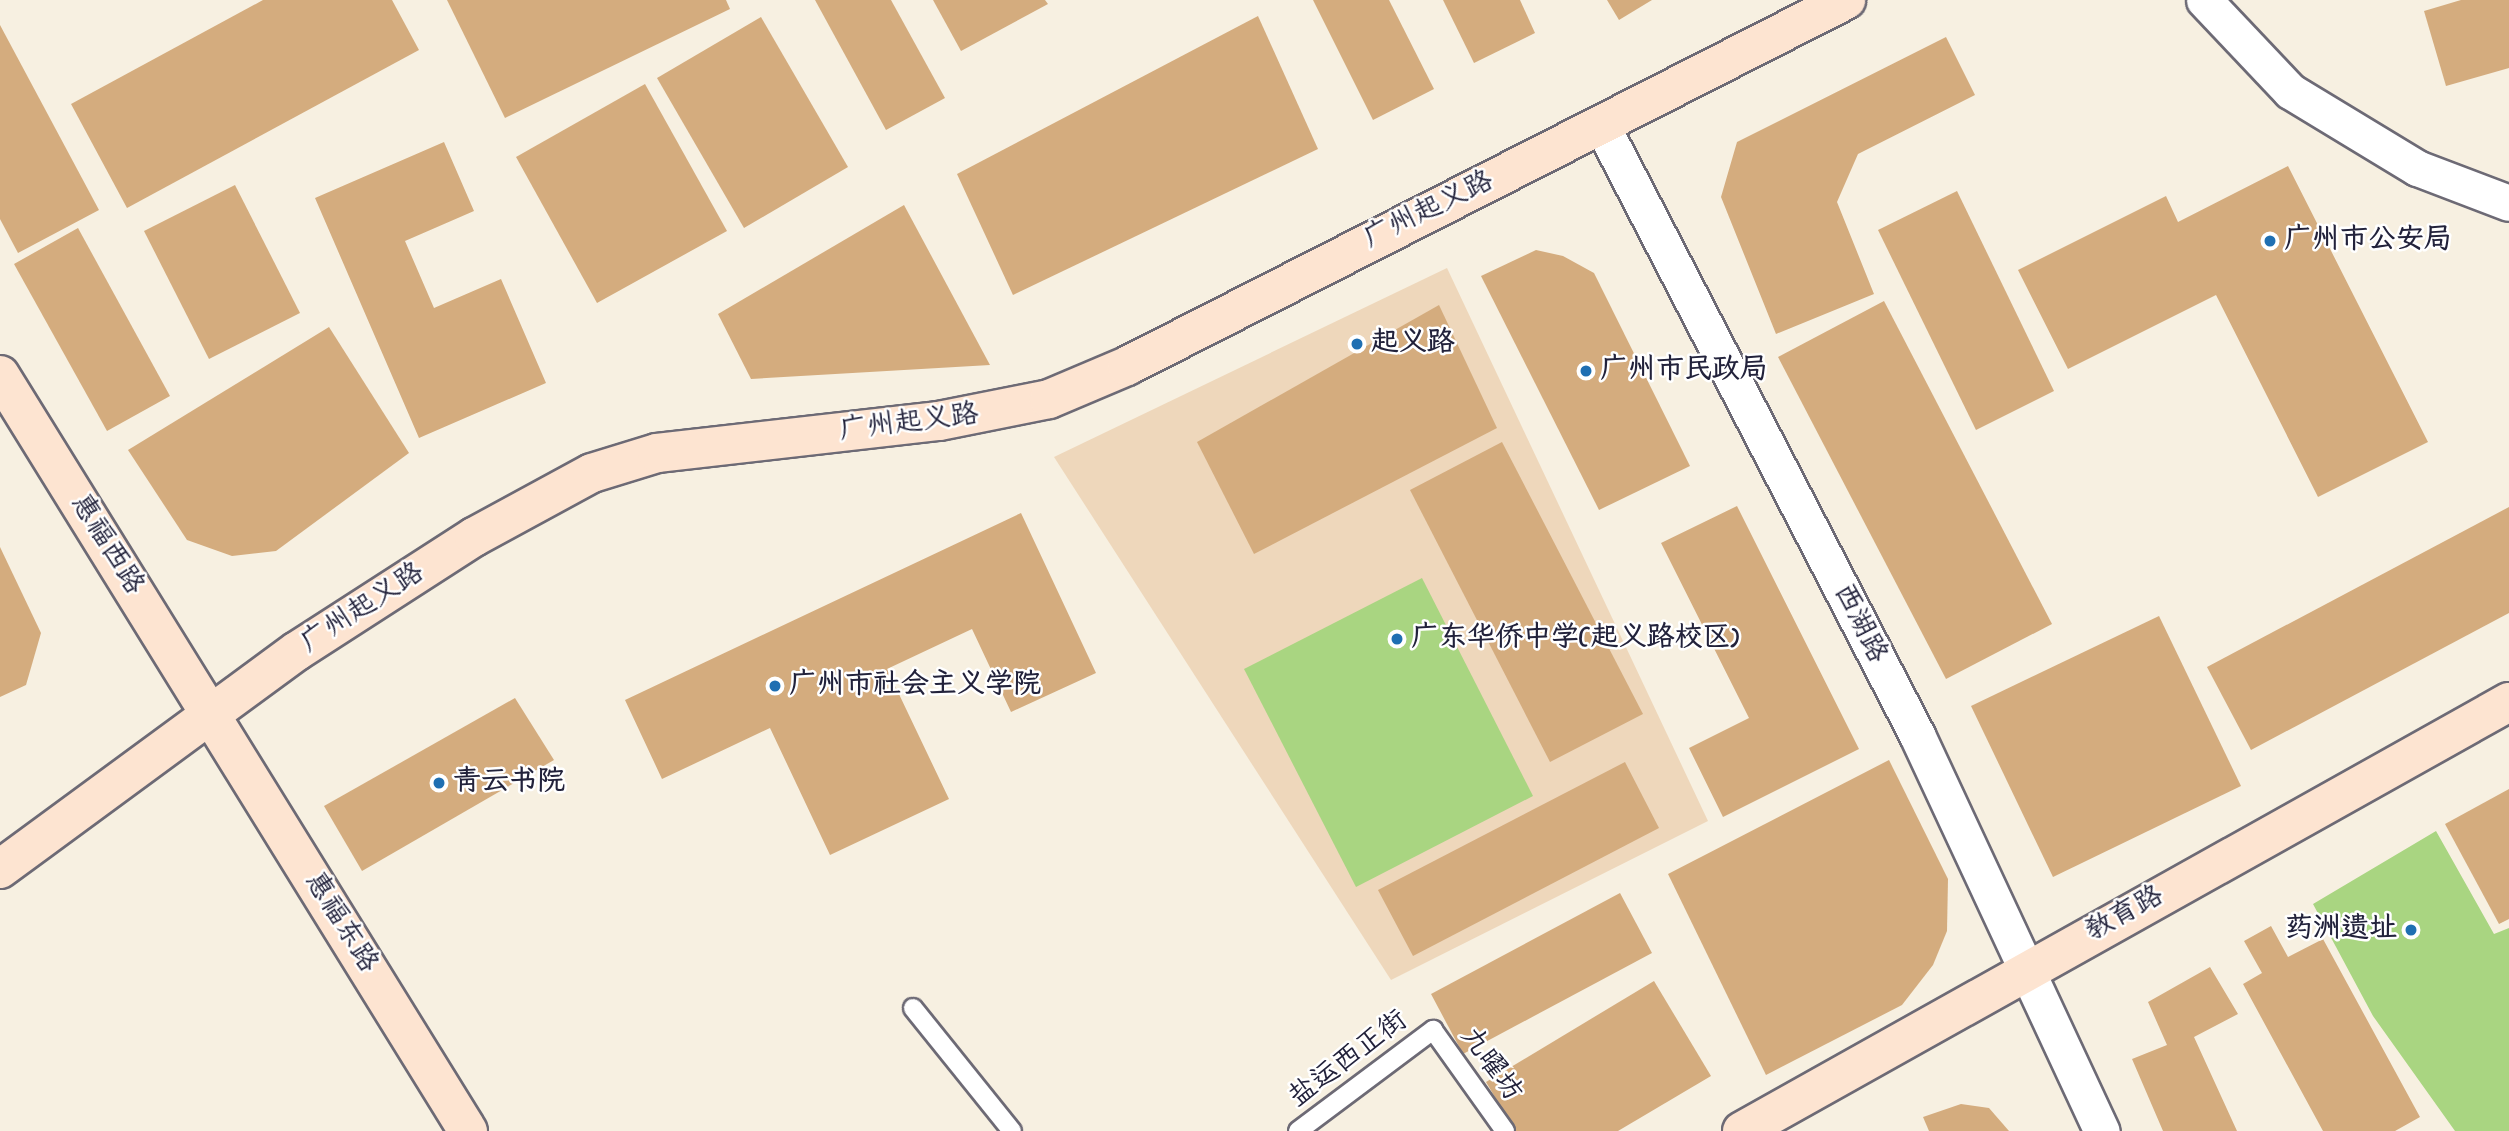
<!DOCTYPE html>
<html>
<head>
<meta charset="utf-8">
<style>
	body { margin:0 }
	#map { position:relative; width:2509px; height:1131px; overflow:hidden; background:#f7f0e1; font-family:"Indie Flower","LXGW WenKai TC",sans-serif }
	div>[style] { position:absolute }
	.built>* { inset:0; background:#eed7bb }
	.green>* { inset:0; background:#a9d581 }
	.building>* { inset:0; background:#d4ac7e }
	.roads { filter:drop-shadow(2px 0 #6d6a75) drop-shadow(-2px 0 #6d6a75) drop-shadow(0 2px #6d6a75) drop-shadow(0 -2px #6d6a75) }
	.lane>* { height:18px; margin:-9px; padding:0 9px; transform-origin:9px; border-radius:9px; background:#fff }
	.street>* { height:35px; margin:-17.5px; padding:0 17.5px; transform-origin:17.5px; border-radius:17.5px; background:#fff }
	.secondary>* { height:38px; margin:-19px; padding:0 19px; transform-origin:19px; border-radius:19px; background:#fde4d1 }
	.dots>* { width:19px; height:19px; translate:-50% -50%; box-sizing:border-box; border:4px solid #fff; border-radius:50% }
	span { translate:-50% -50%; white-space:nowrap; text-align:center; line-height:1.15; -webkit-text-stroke:5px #fff; paint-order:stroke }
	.street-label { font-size:28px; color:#22223b }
	.poi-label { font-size:28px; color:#22223b; font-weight:700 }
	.left { translate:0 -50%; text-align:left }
	.right { translate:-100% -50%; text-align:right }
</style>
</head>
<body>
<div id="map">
	<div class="built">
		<i style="clip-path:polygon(1447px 268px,1708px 821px,1391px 980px,1054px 457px)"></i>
	</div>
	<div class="green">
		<i style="clip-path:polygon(1422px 578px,1533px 796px,1356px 887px,1244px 669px)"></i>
		<i style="clip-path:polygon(2436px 831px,2494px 934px,2509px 928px,2509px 1131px,2455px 1131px,2373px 1016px,2313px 904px)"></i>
	</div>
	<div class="building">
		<i style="clip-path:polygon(263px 0,392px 0,419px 50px,127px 208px,71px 104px)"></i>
		<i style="clip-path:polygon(447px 0,726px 0,730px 9px,505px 118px)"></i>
		<i style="clip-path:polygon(815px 0,891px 0,945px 98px,886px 130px)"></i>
		<i style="clip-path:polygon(933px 0,1045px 0,1048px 4px,961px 51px)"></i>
		<i style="clip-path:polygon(1313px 0,1389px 0,1434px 89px,1373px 120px)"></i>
		<i style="clip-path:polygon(1443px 0,1520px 0,1535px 33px,1474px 63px)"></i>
		<i style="clip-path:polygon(1607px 0,1652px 0,1619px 20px)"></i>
		<i style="clip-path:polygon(2461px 0,2509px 0,2509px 68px,2446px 86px,2424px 11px)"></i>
		<i style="clip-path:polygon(1258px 16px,1318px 149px,1013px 295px,957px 174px)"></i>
		<i style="clip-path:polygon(761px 17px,848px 167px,744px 228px,657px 78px)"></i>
		<i style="clip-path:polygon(0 25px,99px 210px,18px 253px,0 219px)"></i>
		<i style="clip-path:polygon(1946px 37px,1975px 95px,1858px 154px,1837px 202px,1874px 294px,1776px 334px,1721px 197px,1737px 142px)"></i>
		<i style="clip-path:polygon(645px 84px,727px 231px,597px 303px,516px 157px)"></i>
		<i style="clip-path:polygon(444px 142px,474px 211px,405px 241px,434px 308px,501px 279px,546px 383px,419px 438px,315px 198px)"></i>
		<i style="clip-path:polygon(2288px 166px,2428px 442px,2318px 497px,2216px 295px,2068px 369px,2018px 270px,2166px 196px,2178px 222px)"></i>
		<i style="clip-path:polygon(235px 185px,300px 313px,209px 359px,144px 231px)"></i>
		<i style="clip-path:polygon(1957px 191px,2054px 391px,1976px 430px,1878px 230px)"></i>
		<i style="clip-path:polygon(904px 205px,990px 365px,751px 379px,718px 314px)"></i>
		<i style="clip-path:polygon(78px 228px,170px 396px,107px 431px,14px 264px)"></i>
		<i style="clip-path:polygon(1536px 250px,1563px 256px,1594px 273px,1690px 466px,1599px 510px,1481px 276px)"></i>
		<i style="clip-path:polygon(1884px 301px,2052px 624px,1946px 679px,1778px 357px)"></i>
		<i style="clip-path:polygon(1439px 305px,1497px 428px,1254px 554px,1197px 442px)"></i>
		<i style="clip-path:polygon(329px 327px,409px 453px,276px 551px,232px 556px,187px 540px,128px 450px)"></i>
		<i style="clip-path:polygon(1502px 442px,1643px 714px,1550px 762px,1410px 490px)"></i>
		<i style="clip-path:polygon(1737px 506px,1859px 749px,1723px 817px,1689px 748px,1749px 718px,1661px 543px)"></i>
		<i style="clip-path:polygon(2509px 507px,2509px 613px,2251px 750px,2207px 667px)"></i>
		<i style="clip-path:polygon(1021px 513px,1096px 673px,1011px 712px,972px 629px,887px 669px,949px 799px,830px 855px,770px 728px,662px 779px,625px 700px)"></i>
		<i style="clip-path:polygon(0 547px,41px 633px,26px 685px,0 697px)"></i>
		<i style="clip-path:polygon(2159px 616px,2241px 786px,2053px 877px,1971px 706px)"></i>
		<i style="clip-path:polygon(515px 698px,554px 760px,362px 871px,324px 806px)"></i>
		<i style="clip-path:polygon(1889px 760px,1948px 879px,1947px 931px,1933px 965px,1902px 1005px,1766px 1075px,1668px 874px)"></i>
		<i style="clip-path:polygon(1625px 762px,1659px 828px,1413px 956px,1378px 890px)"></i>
		<i style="clip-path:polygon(2509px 789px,2509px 919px,2499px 924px,2445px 824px)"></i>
		<i style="clip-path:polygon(1620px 893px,1652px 953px,1463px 1054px,1431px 994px)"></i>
		<i style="clip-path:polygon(2271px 926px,2288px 957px,2323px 939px,2420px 1117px,2395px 1131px,2323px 1131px,2243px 984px,2262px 973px,2244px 941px)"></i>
		<i style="clip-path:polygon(2210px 967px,2238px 1014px,2194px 1037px,2237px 1131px,2163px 1131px,2132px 1059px,2167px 1045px,2148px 1002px)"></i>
		<i style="clip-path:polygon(1654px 981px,1711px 1076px,1618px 1131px,1515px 1131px,1486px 1082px)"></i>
		<i style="clip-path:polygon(1961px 1104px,1989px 1108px,2009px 1131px,1929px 1131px,1923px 1117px)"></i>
	</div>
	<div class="roads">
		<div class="lane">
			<i style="left:913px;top:1008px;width:158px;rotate:51.2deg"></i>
			<i style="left:1298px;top:1131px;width:169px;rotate:-36.8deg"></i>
			<i style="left:1433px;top:1030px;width:124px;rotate:54.5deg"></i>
		</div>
		<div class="street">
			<i style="left:2204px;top:0;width:125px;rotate:46.6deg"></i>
			<i style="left:2290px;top:91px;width:149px;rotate:31.2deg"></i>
			<i style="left:2417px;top:168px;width:98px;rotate:20.8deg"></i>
			<i style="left:1601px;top:124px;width:688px;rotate:62.65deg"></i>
			<i style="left:1917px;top:735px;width:437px;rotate:65deg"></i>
		</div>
		<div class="secondary">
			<i style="left:0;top:375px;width:889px;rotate:58.24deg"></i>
			<i style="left:0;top:869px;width:368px;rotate:-36.3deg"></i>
			<i style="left:297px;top:651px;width:211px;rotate:-32.8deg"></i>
			<i style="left:474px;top:537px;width:134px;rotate:-28.5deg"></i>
			<i style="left:592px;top:473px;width:68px;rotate:-17.1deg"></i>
			<i style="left:657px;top:453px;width:284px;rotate:-6.5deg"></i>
			<i style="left:939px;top:421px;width:112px;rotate:-11.3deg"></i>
			<i style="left:1049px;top:399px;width:85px;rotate:-22.9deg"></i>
			<i style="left:1127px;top:366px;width:807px;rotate:-26.98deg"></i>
			<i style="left:1742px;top:1131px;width:879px;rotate:-29.22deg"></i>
		</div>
	</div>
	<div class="dots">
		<i style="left:2270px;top:241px;background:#1f6fb2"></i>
		<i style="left:1357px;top:344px;background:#1f6fb2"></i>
		<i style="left:1586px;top:371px;background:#1f6fb2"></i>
		<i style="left:1397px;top:639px;background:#1f6fb2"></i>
		<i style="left:775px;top:686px;background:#1f6fb2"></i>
		<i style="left:439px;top:783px;background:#1f6fb2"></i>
		<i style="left:2411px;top:930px;background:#1f6fb2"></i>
	</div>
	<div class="street-label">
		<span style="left:1429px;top:211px;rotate:-26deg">广州起义路</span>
		<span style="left:909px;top:424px;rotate:-7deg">广州起义路</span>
		<span style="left:106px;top:545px;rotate:58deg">惠福西路</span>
		<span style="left:363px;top:609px;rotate:-33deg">广州起义路</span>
		<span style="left:1859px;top:624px;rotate:63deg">西湖路</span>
		<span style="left:2125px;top:915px;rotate:-29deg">教育路</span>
		<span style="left:340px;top:923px;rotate:58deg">惠福东路</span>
		<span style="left:1349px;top:1060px;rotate:-37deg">盐运西正街</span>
		<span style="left:1490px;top:1065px;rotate:54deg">九曜坊</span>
	</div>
	<div class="poi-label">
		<span class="left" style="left:2284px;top:241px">广州市公安局</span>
		<span class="left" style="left:1371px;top:344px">起义路</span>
		<span class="left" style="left:1600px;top:371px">广州市民政局</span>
		<span class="left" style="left:1411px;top:639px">广东华侨中学(起义路校区)</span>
		<span class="left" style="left:789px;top:686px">广州市社会主义学院</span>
		<span class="left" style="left:453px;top:783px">青云书院</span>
		<span class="right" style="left:2397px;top:930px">药洲遗址</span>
	</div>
</div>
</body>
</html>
